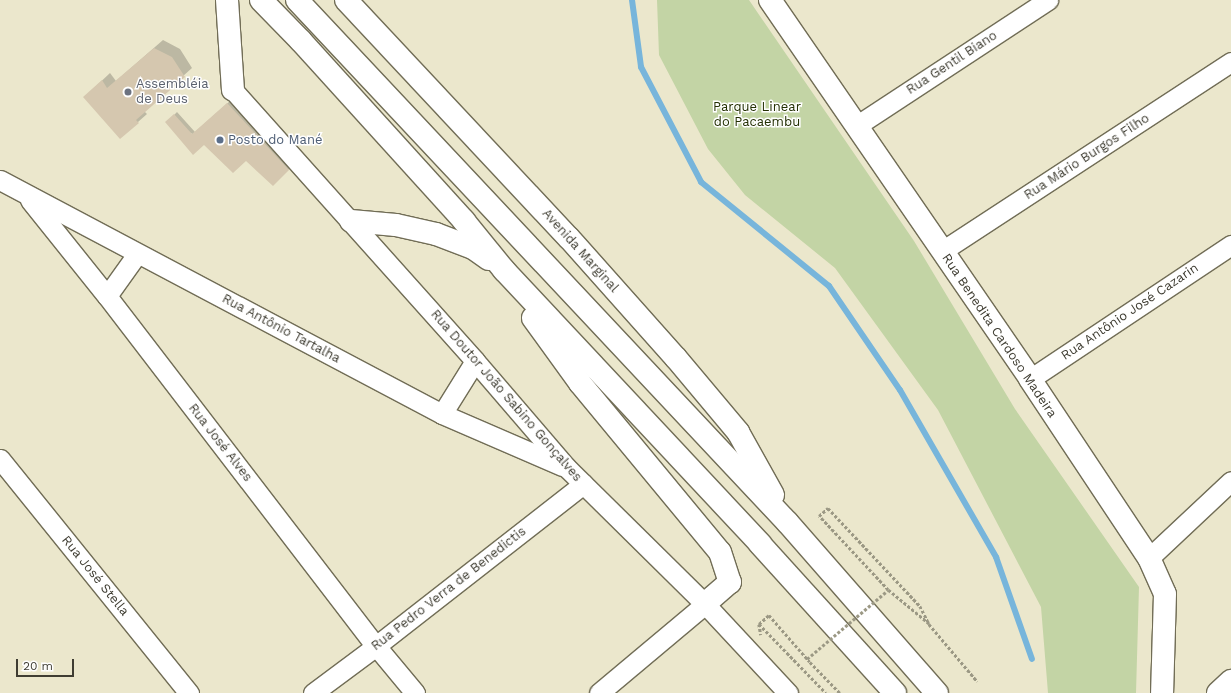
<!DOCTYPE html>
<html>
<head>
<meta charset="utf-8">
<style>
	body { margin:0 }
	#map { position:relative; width:1231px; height:693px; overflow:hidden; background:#ebe7cc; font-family:"Work Sans",sans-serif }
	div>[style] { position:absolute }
	.green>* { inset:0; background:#c3d4a5 }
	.shadow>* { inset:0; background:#0003 }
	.stream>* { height:6px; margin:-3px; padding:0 3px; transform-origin:3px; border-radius:3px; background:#77b5db }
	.building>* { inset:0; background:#d5c7af }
	.path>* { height:2.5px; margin-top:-1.25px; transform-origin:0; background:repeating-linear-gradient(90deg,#9b9884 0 3px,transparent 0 5px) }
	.roads { filter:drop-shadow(1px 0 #716d56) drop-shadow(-1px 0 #716d56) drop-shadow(0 1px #716d56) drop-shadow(0 -1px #716d56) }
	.street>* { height:19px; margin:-9.5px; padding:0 9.5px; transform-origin:9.5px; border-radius:9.5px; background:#fff }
	.secondary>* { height:22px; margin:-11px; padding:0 11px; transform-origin:11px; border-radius:11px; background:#fff }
	.primary>* { height:22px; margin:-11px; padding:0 11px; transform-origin:11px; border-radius:11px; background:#fff }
	.path-bridge>* { height:2.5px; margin-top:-1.25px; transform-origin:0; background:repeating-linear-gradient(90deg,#9b9884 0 3px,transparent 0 5px) }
	.dots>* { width:11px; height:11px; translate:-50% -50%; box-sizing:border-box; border:2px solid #fff; border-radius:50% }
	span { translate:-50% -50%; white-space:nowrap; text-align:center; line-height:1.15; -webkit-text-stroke:3px #fff; paint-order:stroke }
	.street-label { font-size:13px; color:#3f3d32 }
	.worship-label { font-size:13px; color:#5b616d }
	.left { translate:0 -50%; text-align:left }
	.park-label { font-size:13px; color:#243003 }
	.service-label { font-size:13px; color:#4e5e75 }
	.scale { position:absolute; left:16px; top:659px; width:58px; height:18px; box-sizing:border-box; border:2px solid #3f3d32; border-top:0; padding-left:5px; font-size:12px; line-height:14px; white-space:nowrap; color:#3f3d32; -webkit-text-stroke:3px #fff; paint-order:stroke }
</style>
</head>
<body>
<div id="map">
	<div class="green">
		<i style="clip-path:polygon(657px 0,749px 0,914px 241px,1015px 409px,1139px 587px,1136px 693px,1048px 693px,1041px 607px,938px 410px,835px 268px,745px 195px,708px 149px,659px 55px)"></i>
	</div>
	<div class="shadow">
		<i style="clip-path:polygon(163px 40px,180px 49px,192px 68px,144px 111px,147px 114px,120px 138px,93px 89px,110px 73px,116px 81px)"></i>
		<i style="clip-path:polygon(230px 101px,291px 167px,273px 185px,246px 159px,167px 122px,177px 112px,195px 132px)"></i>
	</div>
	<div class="stream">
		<i style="left:632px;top:0;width:68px;rotate:82.3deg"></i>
		<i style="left:641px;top:67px;width:130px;rotate:62.4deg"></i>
		<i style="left:701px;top:182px;width:165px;rotate:39.1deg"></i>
		<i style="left:829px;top:286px;width:126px;rotate:55.7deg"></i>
		<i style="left:900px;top:390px;width:193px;rotate:60.1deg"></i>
		<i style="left:996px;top:557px;width:108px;rotate:70.6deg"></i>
	</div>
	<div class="building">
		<i style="clip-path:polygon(154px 48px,172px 57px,185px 77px,136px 120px,139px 123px,120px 139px,83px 97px,102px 80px,107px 88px)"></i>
		<i style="clip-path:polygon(227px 103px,289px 170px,273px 186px,246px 161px,233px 173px,204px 145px,193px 155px,165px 122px,174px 114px,192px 134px)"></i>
	</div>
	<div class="path">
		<i style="left:759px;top:624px;width:13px;rotate:-42deg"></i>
		<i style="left:769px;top:615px;width:62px;rotate:48.9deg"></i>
		<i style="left:810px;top:662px;width:43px;rotate:45.9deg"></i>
		<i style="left:759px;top:624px;width:96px;rotate:45.8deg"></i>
		<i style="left:759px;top:624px;width:11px;rotate:80deg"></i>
		<i style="left:929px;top:624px;width:53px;rotate:-140.3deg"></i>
		<i style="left:888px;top:590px;width:101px;rotate:-133deg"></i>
		<i style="left:819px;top:516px;width:12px;rotate:-42deg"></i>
		<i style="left:828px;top:508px;width:134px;rotate:46.8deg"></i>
		<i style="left:920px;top:606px;width:20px;rotate:63deg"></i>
		<i style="left:929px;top:624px;width:75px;rotate:49.9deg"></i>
	</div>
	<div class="roads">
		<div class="street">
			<i style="left:233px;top:90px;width:363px;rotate:48.2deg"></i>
			<i style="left:475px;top:361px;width:141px;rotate:49.3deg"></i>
			<i style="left:567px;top:468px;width:194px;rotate:44.6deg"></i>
			<i style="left:705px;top:604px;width:122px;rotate:47deg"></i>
			<i style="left:856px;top:126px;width:230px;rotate:-33.3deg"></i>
			<i style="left:0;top:180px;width:500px;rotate:27.9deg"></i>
			<i style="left:442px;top:414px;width:131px;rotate:23.4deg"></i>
			<i style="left:30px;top:200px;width:123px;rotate:51.3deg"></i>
			<i style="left:107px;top:296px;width:441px;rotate:52.5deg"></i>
			<i style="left:376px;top:646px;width:61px;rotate:50.3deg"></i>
			<i style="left:942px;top:251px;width:345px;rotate:-33.2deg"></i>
			<i style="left:107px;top:296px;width:52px;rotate:-54.5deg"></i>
			<i style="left:1030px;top:379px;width:242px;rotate:-33.7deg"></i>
			<i style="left:442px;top:414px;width:62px;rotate:-58.1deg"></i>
			<i style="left:0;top:459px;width:301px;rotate:51.1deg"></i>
			<i style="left:1149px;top:558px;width:112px;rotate:-43.2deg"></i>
			<i style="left:313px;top:693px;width:79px;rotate:-36.7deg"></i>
			<i style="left:376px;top:646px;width:263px;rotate:-38deg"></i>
			<i style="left:599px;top:693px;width:138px;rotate:-40deg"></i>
		</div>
		<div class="secondary">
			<i style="left:770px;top:0;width:460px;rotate:55.5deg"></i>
			<i style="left:1030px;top:379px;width:215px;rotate:56.4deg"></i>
			<i style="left:1149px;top:558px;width:39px;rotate:66deg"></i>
			<i style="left:1165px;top:594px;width:99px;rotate:91.7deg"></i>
			<i style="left:1218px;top:693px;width:18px;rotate:-43deg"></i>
		</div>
		<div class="primary">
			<i style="left:227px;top:0;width:90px;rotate:86.2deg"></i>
			<i style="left:261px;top:0;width:57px;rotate:45.7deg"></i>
			<i style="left:301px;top:41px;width:243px;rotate:47.8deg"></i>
			<i style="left:464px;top:221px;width:63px;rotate:50.8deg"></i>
			<i style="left:504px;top:270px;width:375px;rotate:46.9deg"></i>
			<i style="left:760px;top:544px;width:201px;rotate:47.8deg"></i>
			<i style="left:297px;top:0;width:717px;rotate:46.81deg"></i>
			<i style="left:788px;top:523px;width:226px;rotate:48.8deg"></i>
			<i style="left:346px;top:0;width:326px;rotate:46.9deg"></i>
			<i style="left:569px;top:238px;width:161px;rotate:48.3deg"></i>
			<i style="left:676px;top:358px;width:97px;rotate:50deg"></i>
			<i style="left:738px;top:432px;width:72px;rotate:60.9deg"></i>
			<i style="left:351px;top:221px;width:45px;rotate:5.1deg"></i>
			<i style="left:396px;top:225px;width:41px;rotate:12.7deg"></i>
			<i style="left:436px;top:234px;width:40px;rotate:21deg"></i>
			<i style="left:473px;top:248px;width:19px;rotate:35deg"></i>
			<i style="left:533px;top:318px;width:80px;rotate:54.1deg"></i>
			<i style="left:580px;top:383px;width:219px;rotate:50.4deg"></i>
			<i style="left:720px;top:552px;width:32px;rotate:72deg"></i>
			<i style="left:730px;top:582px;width:33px;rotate:139deg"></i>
		</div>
	</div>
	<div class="path-bridge">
		<i style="left:807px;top:659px;width:106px;rotate:-40.4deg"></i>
	</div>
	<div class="dots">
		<i style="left:128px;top:92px;background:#6b7280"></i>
		<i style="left:220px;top:140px;background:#5c6f8a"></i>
	</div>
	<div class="street-label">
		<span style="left:952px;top:63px;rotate:-33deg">Rua Gentil Biano</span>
		<span style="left:1087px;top:157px;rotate:-33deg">Rua Mário Burgos Filho</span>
		<span style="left:580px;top:251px;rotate:48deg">Avenida Marginal</span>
		<span style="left:1130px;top:312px;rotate:-34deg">Rua Antônio José Cazarin</span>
		<span style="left:281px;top:329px;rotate:28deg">Rua Antônio Tartalha</span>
		<span style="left:999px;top:336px;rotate:56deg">Rua Benedita Cardoso Madeira</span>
		<span style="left:506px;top:396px;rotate:49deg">Rua Doutor João Sabino Gonçalves</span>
		<span style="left:220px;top:443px;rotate:52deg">Rua José Alves</span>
		<span style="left:95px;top:576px;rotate:51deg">Rua José Stella</span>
		<span style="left:449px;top:589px;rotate:-38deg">Rua Pedro Verra de Benedictis</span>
	</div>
	<div class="worship-label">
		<span class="left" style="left:136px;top:92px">Assembléia<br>de Deus</span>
	</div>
	<div class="park-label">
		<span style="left:757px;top:115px">Parque Linear<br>do Pacaembu</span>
	</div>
	<div class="service-label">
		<span class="left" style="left:228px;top:140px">Posto do Mané</span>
	</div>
	<div class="scale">20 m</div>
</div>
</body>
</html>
